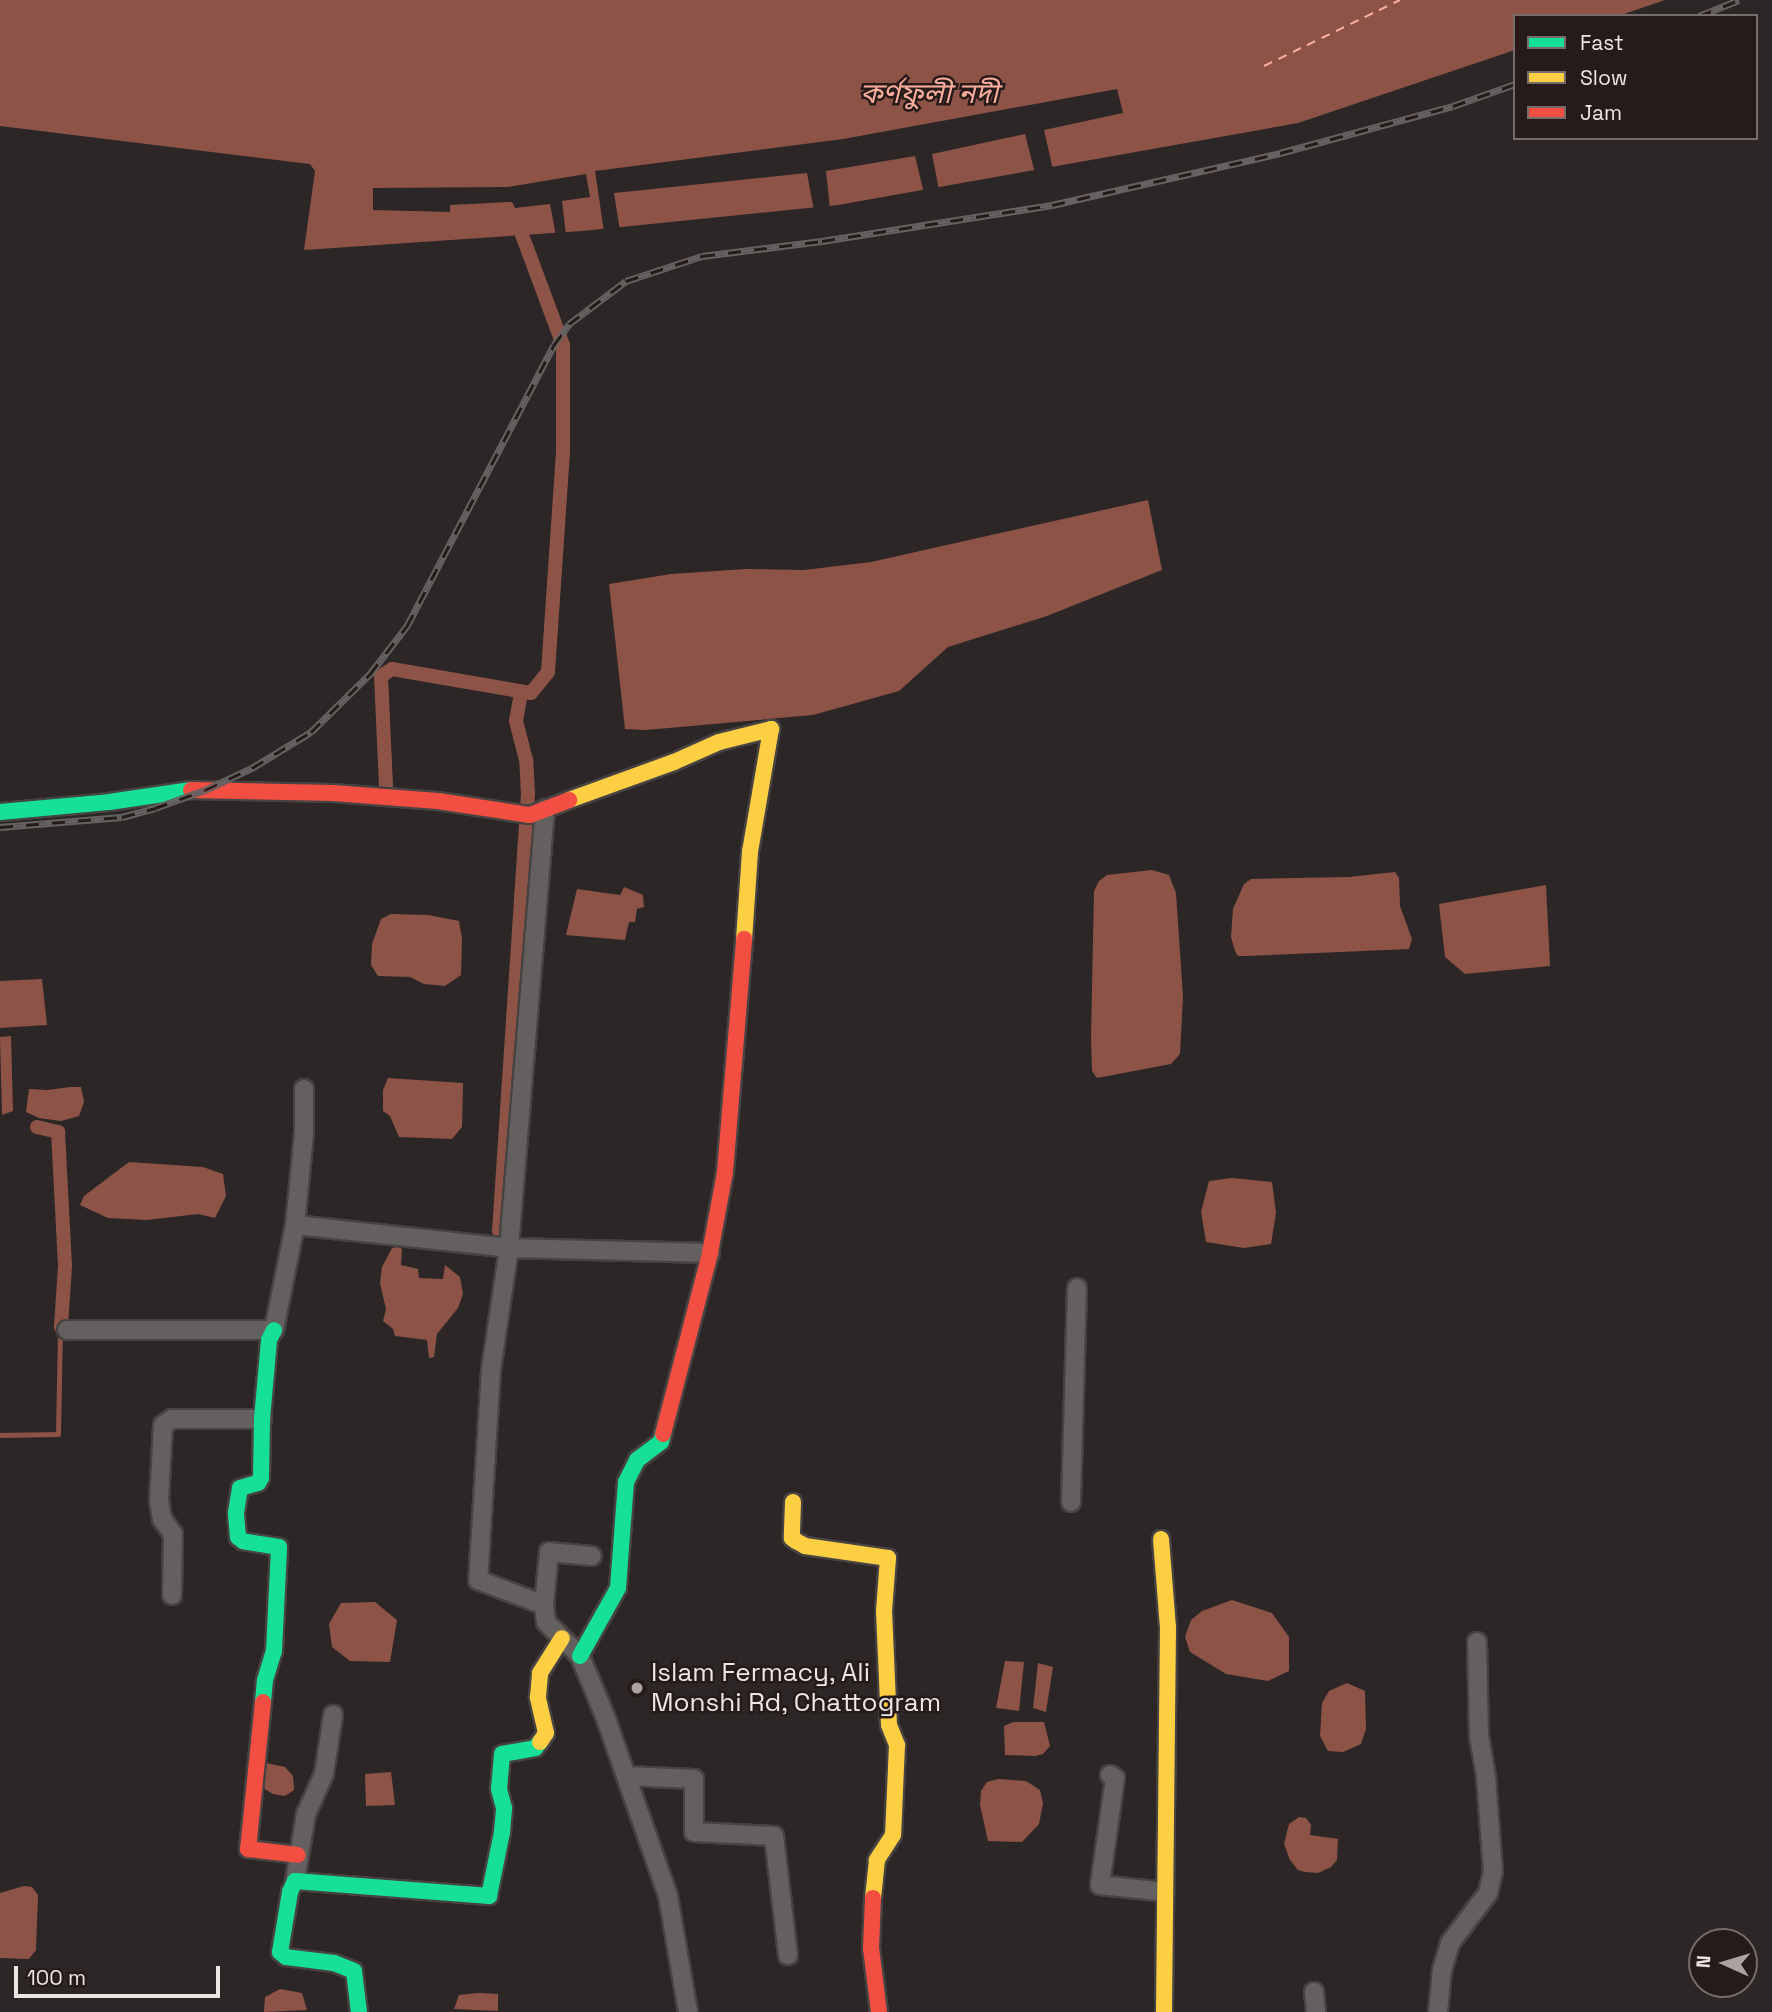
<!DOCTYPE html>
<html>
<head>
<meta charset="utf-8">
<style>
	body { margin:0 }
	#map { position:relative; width:1772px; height:2012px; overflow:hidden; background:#2c2726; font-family:"Space Grotesk","Noto Sans Bengali",sans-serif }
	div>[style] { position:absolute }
	.water>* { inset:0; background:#8d5347 }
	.pier>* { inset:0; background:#2c2726 }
	.stream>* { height:4.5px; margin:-2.25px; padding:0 2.25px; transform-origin:2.25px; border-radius:2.25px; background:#8d5347 }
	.canal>* { height:14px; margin:-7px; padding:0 7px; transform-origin:7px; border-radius:7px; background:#8d5347 }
	.ferry>* { height:2px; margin-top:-1px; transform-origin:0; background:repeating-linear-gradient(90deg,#fbad9d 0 9px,transparent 0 16px) }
	.roads { filter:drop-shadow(2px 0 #464342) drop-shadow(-2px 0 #464342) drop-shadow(0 2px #464342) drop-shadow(0 -2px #464342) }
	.street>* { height:18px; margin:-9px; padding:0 9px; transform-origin:9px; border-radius:9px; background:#63605f }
	.fast>* { height:16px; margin:-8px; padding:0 8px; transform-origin:8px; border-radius:8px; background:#16e098 }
	.slow>* { height:16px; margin:-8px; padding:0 8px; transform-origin:8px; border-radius:8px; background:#ffcf43 }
	.jam>* { height:16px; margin:-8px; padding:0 8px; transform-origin:8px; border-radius:8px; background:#f24e42 }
	.rail>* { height:7px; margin-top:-3.5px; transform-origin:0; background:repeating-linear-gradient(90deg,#261b19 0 13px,#676262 0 26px); box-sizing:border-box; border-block:2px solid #676262 }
	.dots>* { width:19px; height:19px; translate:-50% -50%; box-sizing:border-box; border:4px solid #261b19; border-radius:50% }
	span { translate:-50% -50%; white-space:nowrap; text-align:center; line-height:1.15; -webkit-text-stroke:5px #261b19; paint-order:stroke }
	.poi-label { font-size:26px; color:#eee6e5 }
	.left { translate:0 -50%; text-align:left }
	.water-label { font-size:28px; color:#fbad9d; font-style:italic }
	.legend { position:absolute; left:1513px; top:14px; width:245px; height:126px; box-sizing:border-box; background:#261b19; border:2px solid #766c6b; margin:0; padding:9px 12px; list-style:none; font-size:21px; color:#eee6e5 }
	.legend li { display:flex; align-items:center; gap:14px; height:35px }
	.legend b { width:35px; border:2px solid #766c6b }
	.north { position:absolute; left:1688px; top:1928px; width:70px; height:70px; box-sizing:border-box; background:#261b19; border:2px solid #766c6b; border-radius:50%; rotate:274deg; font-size:19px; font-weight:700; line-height:28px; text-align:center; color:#eee6e5 }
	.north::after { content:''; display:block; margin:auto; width:24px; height:32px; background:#aaa3a2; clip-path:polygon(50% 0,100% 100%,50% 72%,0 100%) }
	.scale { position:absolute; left:14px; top:1966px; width:206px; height:32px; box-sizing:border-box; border:4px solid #eee6e5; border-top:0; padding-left:9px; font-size:21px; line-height:24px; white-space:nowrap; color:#eee6e5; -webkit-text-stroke:5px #261b19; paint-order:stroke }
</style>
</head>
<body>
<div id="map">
	<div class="water">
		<i style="clip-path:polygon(0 0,1665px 0,1618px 16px,1515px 16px,1515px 50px,1298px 123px,838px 205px,582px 231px,304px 250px,315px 171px,310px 164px,0 126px)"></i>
		<i style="clip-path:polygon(1148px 500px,1162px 570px,1047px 616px,948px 647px,899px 691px,813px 715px,646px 730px,625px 729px,609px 584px,671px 574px,746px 569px,804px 570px,871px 562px)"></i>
		<i style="clip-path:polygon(1152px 870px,1169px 875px,1176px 893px,1183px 997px,1180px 1054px,1171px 1064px,1097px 1078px,1092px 1071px,1091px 1038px,1094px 891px,1099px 881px,1107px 875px)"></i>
		<i style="clip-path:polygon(1395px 872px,1399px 878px,1400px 906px,1412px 939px,1409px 949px,1246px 956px,1238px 956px,1235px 951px,1231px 937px,1233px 909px,1244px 884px,1251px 879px,1349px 877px)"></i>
		<i style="clip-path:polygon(1546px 885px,1550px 966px,1465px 974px,1445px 957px,1439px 904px)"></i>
		<i style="clip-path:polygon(624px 887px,643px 895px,644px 907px,637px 909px,635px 922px,629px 922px,625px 940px,566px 935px,577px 889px,620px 895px)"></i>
		<i style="clip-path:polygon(391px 914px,428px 915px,459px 921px,462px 939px,461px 975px,445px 986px,424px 984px,410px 977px,378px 976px,371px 965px,372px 944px,381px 919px)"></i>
		<i style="clip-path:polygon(42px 979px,47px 1025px,0 1028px,0 981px)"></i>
		<i style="clip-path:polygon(11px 1036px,13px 1111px,2px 1115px,0 1037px)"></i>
		<i style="clip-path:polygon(388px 1078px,463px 1083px,462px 1127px,452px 1139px,399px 1137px,390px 1116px,383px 1111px,383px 1090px)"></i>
		<i style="clip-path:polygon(71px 1087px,81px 1087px,84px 1102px,79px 1116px,61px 1121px,39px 1118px,26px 1112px,29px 1089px,47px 1090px)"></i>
		<i style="clip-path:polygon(129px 1162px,203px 1167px,223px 1174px,226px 1196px,215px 1218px,198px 1214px,147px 1220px,108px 1218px,80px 1205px,84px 1196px)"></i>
		<i style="clip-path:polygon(1232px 1178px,1272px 1182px,1276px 1213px,1271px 1244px,1244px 1248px,1206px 1242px,1201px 1212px,1209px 1181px)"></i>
		<i style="clip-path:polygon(398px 1247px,402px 1249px,401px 1265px,418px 1269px,419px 1278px,443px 1279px,445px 1265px,460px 1277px,463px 1294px,458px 1308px,437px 1334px,434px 1357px,429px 1358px,427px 1340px,395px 1336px,393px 1329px,383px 1321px,386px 1309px,380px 1283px,382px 1267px,392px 1248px)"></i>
		<i style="clip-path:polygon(1232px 1600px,1272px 1613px,1289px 1637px,1289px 1671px,1268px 1681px,1226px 1674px,1190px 1652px,1185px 1637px,1191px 1620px,1202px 1611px)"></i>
		<i style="clip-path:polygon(375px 1602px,397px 1620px,390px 1662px,350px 1661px,332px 1647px,329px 1624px,341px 1603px)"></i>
		<i style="clip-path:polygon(1005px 1661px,1024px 1662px,1019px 1711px,996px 1708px)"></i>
		<i style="clip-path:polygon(1038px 1663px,1053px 1667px,1046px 1712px,1033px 1708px)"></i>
		<i style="clip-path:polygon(1347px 1683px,1365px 1691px,1366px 1729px,1361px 1744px,1343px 1752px,1328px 1751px,1320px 1736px,1322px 1703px,1329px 1691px)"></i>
		<i style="clip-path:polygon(1013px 1722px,1044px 1722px,1050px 1746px,1043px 1754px,1035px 1756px,1005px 1755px,1004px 1726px)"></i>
		<i style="clip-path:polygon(266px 1763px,285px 1767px,293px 1776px,294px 1790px,285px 1796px,273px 1794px,256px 1784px)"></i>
		<i style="clip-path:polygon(391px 1772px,395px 1805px,366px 1806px,365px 1774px)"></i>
		<i style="clip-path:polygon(998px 1779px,1026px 1781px,1040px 1790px,1043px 1803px,1039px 1824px,1022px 1842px,988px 1841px,980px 1805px,981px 1791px,987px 1782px)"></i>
		<i style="clip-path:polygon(1299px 1817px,1306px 1818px,1311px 1825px,1310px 1835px,1338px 1839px,1337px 1860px,1331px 1867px,1318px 1873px,1305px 1872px,1298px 1870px,1290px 1860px,1284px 1844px,1289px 1824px)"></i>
		<i style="clip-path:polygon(24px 1886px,32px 1887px,38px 1895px,36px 1950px,29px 1959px,0 1958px,0 1893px)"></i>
		<i style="clip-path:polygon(280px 1989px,302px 1993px,307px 2010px,264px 2012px,265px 1997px)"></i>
		<i style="clip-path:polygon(479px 1993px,498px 1994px,498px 2011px,454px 2009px,459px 1995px)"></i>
	</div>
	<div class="pier">
		<i style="clip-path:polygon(1117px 89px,1123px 113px,1044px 130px,1053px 170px,1035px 173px,1025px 134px,932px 154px,939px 190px,924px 193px,915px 156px,826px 171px,830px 209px,814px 211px,807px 173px,614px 193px,620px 231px,604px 232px,595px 171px,843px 139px)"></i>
		<i style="clip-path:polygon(586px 174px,590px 197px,562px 201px,566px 235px,556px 236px,550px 204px,515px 208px,512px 202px,450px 205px,450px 212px,373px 210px,373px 188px,508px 187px)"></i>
	</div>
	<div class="stream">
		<i style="left:0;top:1435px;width:58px;rotate:-1deg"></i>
		<i style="left:58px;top:1434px;width:102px;rotate:-88.9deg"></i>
	</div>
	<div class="canal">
		<i style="left:386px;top:786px;width:110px;rotate:-92.6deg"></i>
		<i style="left:381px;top:676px;width:13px;rotate:-32deg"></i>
		<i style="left:392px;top:669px;width:141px;rotate:9.8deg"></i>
		<i style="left:531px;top:693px;width:27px;rotate:-51deg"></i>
		<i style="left:548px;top:672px;width:222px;rotate:-86.1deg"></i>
		<i style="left:563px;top:451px;width:106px;rotate:-90deg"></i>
		<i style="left:563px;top:345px;width:117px;rotate:-110.4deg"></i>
		<i style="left:522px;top:235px;width:17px;rotate:-90deg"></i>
		<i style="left:37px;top:1127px;width:22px;rotate:13deg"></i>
		<i style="left:58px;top:1132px;width:134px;rotate:87deg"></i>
		<i style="left:65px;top:1266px;width:61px;rotate:93.8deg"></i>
		<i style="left:499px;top:1231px;width:438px;rotate:-86.2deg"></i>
		<i style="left:528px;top:794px;width:34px;rotate:-93deg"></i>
		<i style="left:526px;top:760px;width:40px;rotate:-104.4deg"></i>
		<i style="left:516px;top:721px;width:29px;rotate:-80deg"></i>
	</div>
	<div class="ferry">
		<i style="left:1264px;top:66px;width:151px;rotate:-25.9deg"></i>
	</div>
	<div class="roads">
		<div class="street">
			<i style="left:545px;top:809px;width:440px;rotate:94.7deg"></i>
			<i style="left:509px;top:1248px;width:123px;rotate:98.4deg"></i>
			<i style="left:491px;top:1370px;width:210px;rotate:93.5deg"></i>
			<i style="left:478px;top:1580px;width:71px;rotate:20.7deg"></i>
			<i style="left:544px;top:1605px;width:17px;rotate:83deg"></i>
			<i style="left:546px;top:1622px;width:48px;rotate:45deg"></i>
			<i style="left:580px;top:1656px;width:65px;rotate:67.4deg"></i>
			<i style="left:605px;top:1716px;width:191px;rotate:70.7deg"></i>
			<i style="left:668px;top:1896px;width:118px;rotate:80.2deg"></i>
			<i style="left:295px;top:1225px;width:215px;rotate:6.1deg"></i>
			<i style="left:509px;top:1248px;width:201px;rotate:1.4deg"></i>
			<i style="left:67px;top:1330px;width:207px"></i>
			<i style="left:274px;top:1330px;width:107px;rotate:-78.7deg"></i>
			<i style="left:295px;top:1225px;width:92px;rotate:-84.4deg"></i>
			<i style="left:304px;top:1133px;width:44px;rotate:-90deg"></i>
			<i style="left:1071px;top:1502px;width:214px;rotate:-88.4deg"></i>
			<i style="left:172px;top:1595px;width:61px;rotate:-89.1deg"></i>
			<i style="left:173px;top:1534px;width:19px;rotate:-126deg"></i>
			<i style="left:162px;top:1519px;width:18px;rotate:-99deg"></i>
			<i style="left:159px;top:1501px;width:76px;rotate:-87deg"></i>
			<i style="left:163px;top:1425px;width:11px;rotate:-34deg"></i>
			<i style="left:172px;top:1419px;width:90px"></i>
			<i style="left:544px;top:1605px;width:53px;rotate:-84.6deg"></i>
			<i style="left:549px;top:1552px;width:43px;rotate:5.3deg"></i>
			<i style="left:1110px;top:1775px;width:6px;rotate:31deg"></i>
			<i style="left:1115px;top:1778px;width:108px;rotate:98deg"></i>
			<i style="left:1100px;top:1885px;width:65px;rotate:6.1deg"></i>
			<i style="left:626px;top:1776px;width:68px;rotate:2.5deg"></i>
			<i style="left:694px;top:1779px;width:53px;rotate:90deg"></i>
			<i style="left:694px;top:1832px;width:80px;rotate:2.9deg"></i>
			<i style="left:774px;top:1836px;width:120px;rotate:83.3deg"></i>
			<i style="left:295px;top:1881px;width:68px;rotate:-80.7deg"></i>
			<i style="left:306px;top:1814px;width:44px;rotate:-65.8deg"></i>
			<i style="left:324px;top:1774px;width:60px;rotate:-81.3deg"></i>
			<i style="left:1314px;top:1992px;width:20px;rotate:84deg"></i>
			<i style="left:1438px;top:2012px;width:42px;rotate:-84.6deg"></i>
			<i style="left:1442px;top:1970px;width:28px;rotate:-73deg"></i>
			<i style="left:1450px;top:1943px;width:63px;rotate:-52.8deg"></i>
			<i style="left:1488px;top:1893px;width:22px;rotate:-77deg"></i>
			<i style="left:1493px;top:1872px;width:96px;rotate:-94.2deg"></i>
			<i style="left:1486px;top:1776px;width:40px;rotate:-100deg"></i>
			<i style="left:1479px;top:1737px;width:95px;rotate:-91.2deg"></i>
		</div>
		<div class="fast">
			<i style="left:0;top:812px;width:109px;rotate:-5.2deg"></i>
			<i style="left:109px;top:802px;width:83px;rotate:-8.3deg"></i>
			<i style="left:580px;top:1656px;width:78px;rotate:-60.8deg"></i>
			<i style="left:618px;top:1588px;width:106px;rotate:-85.7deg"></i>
			<i style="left:626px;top:1482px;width:25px;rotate:-63deg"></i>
			<i style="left:637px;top:1460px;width:30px;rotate:-37deg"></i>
			<i style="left:661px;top:1442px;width:8px;rotate:-76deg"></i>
			<i style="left:263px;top:1702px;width:22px;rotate:-85deg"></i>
			<i style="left:265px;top:1680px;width:30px;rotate:-73deg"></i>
			<i style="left:274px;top:1651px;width:104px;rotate:-87.2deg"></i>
			<i style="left:279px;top:1547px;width:36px;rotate:-171deg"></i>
			<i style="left:243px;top:1541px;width:6px;rotate:-141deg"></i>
			<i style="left:238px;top:1537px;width:24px;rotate:-95deg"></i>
			<i style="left:236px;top:1513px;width:25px;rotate:-81deg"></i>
			<i style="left:240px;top:1488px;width:19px;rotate:-16deg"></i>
			<i style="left:258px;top:1483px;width:6px;rotate:-59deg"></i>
			<i style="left:261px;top:1478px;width:59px;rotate:-89deg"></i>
			<i style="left:262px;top:1419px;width:79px;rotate:-84.9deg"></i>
			<i style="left:269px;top:1340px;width:11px;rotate:-63deg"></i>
			<i style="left:359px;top:2012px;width:41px;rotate:-97deg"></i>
			<i style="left:354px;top:1971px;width:22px;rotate:-158deg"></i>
			<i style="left:334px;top:1963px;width:48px;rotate:-172.9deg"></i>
			<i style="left:286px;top:1957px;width:8px;rotate:-140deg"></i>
			<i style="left:280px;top:1952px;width:61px;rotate:-80.5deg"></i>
			<i style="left:290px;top:1892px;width:12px;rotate:-66deg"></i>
			<i style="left:295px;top:1881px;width:195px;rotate:4.4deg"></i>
			<i style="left:489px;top:1896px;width:65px;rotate:-78.5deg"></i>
			<i style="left:502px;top:1832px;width:24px;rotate:-85deg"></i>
			<i style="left:504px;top:1808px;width:20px;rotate:-105deg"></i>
			<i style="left:499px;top:1789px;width:35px;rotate:-85deg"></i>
			<i style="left:502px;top:1754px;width:34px;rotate:-10deg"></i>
			<i style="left:535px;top:1748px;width:8px;rotate:-50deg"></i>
		</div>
		<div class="slow">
			<i style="left:569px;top:800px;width:112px;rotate:-19.9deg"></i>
			<i style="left:674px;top:762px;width:49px;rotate:-24deg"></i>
			<i style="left:719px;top:742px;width:54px;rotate:-14deg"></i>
			<i style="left:771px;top:729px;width:125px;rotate:99.7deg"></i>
			<i style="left:750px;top:852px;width:87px;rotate:93.9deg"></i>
			<i style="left:793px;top:1502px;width:36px;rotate:92deg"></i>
			<i style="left:792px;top:1538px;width:5px;rotate:37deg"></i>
			<i style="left:796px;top:1541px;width:10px;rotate:29deg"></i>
			<i style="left:805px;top:1546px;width:84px;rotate:8.2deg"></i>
			<i style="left:888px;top:1558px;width:53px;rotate:94.3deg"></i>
			<i style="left:884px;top:1611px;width:114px;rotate:87.5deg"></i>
			<i style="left:889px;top:1725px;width:22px;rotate:68deg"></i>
			<i style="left:897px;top:1745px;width:90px;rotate:92.5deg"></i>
			<i style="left:893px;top:1835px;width:30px;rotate:123deg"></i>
			<i style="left:877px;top:1860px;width:38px;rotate:96deg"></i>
			<i style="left:1161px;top:1539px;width:88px;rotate:85.5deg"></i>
			<i style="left:1168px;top:1627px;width:385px;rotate:90.6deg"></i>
			<i style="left:540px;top:1742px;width:11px;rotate:-56deg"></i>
			<i style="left:546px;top:1733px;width:37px;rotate:-103deg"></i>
			<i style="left:538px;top:1697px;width:24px;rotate:-85deg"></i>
			<i style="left:540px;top:1673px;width:41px;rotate:-57.8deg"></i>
		</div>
		<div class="jam">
			<i style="left:191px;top:790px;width:142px;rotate:1.2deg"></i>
			<i style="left:333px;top:793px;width:105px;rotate:4.4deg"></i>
			<i style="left:438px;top:801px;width:93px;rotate:8.7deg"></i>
			<i style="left:530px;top:815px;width:42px;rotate:-21deg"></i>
			<i style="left:663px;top:1434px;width:187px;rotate:-75.4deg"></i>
			<i style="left:710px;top:1253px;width:82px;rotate:-79.5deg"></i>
			<i style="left:725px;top:1172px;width:234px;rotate:-85.3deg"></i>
			<i style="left:263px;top:1702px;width:148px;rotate:95.8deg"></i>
			<i style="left:248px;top:1849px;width:50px;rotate:6.8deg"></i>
			<i style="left:873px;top:1898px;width:50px;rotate:92.3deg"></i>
			<i style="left:871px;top:1948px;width:64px;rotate:82.9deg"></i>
		</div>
	</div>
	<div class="rail">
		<i style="left:1699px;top:16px;width:43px;rotate:-21.8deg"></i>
		<i style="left:0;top:827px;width:122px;rotate:-4.7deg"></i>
		<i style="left:122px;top:817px;width:34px;rotate:-15deg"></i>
		<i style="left:155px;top:808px;width:53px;rotate:-19.8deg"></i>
		<i style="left:205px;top:790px;width:52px;rotate:-25.1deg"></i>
		<i style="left:252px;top:768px;width:69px;rotate:-31.4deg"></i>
		<i style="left:311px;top:732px;width:83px;rotate:-44.5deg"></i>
		<i style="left:370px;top:674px;width:61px;rotate:-52.4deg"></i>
		<i style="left:407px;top:626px;width:317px;rotate:-62.4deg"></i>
		<i style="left:554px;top:345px;width:26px;rotate:-54deg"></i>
		<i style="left:569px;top:324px;width:71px;rotate:-37deg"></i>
		<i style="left:626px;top:281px;width:80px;rotate:-18.2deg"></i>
		<i style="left:702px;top:256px;width:121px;rotate:-7.1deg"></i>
		<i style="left:822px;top:241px;width:233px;rotate:-8.9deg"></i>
		<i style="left:1052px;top:205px;width:234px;rotate:-12.8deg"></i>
		<i style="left:1280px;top:153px;width:179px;rotate:-15.2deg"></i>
		<i style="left:1453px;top:106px;width:66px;rotate:-19.5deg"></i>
	</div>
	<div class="dots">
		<i style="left:637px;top:1688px;background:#aaa3a2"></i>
	</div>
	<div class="poi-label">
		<span class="left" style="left:651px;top:1688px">Islam Fermacy, Ali<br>Monshi Rd, Chattogram</span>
	</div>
	<div class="water-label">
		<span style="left:929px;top:93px">কর্ণফুলী নদী</span>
	</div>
	<ul class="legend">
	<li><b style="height:9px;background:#16e098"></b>Fast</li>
	<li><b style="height:9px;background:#ffcf43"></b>Slow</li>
	<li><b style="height:9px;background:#f24e42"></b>Jam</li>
	</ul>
	<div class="north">N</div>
	<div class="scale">100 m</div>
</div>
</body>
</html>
